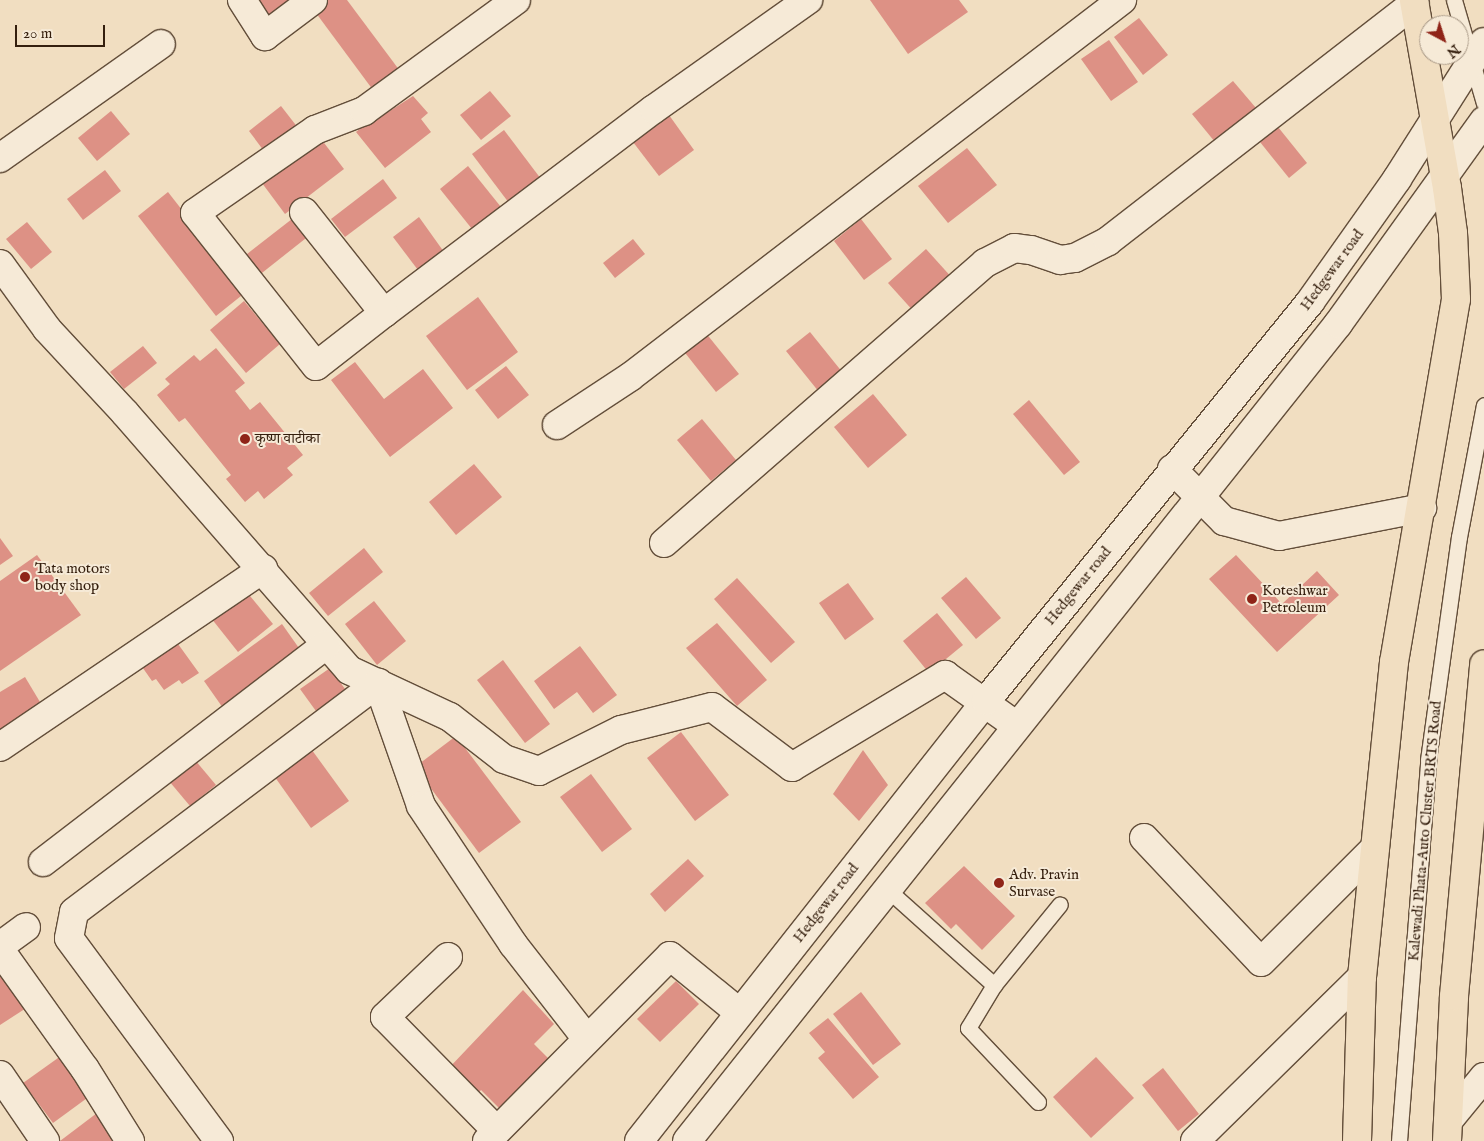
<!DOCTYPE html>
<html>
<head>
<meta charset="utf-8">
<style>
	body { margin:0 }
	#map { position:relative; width:1484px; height:1141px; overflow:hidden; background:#f1dec1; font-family:"IM FELL English","Noto Serif Devanagari",serif }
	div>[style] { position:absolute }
	.building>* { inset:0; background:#dd9185 }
	.roads { filter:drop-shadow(1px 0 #634e3a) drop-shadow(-1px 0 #634e3a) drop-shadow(0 1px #634e3a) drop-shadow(0 -1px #634e3a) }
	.lane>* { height:15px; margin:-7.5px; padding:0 7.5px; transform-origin:7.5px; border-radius:7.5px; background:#f6ead7 }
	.street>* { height:28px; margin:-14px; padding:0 14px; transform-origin:14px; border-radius:14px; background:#f6ead7 }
	.secondary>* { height:28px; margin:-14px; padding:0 14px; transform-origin:14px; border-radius:14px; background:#f6ead7 }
	.primary>* { height:28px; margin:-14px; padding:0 14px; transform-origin:14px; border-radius:14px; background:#f1dec1 }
	.dots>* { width:14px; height:14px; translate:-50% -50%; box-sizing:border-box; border:2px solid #f6ead7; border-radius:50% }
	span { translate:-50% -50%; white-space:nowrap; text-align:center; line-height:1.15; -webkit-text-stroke:4px #f6ead7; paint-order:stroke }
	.street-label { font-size:15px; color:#341e0d }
	.poi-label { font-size:15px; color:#341e0d }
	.left { translate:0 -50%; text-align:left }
	.north { position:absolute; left:1419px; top:15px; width:50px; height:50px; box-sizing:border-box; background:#f6ead7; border:1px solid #a89886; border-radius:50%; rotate:140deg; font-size:14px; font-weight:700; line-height:20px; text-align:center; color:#341e0d }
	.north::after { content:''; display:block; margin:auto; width:18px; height:22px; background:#8f2418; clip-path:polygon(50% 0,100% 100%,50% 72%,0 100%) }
	.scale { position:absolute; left:15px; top:25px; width:90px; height:22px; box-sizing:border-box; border:2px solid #341e0d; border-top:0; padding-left:6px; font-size:15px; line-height:18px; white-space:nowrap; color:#341e0d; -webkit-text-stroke:4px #f6ead7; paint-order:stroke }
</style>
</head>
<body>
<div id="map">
	<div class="building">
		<i style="clip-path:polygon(249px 0,298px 0,270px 27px)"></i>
		<i style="clip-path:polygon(325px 0,347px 0,400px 71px,373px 90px,313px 9px)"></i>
		<i style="clip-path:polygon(870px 0,959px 0,968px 12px,908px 54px)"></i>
		<i style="clip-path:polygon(1139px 18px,1168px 55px,1143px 75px,1114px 37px)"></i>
		<i style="clip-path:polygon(1109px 40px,1138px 82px,1111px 101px,1081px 59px)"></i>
		<i style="clip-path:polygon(1233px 81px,1256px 108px,1215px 142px,1192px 114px)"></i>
		<i style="clip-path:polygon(490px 91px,511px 116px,481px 140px,460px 115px)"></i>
		<i style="clip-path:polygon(413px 96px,428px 113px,421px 119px,431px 132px,385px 168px,356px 132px,379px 113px,382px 116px)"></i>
		<i style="clip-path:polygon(281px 106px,302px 133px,270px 159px,249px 131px)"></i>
		<i style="clip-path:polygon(111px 111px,130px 134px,97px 161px,78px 138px)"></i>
		<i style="clip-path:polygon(669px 115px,694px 150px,659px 176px,633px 142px)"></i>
		<i style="clip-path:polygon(1278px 127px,1307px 163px,1289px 178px,1260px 142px)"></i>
		<i style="clip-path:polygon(504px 130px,541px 179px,509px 203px,472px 154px)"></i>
		<i style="clip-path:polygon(321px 139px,344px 169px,285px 214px,262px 183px)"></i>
		<i style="clip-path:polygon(967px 148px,997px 185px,948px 223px,918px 186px)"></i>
		<i style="clip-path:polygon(468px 166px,505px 212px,476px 234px,440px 189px)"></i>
		<i style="clip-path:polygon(105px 170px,121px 191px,83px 220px,67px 199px)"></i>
		<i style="clip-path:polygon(383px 179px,397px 198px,345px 237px,331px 219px)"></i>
		<i style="clip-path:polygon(168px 192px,246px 292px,216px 316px,138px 216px)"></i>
		<i style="clip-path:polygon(301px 212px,315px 231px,253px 280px,238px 261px)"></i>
		<i style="clip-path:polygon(419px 217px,449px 259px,424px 278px,393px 237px)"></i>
		<i style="clip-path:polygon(861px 219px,892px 259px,864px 280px,834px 241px)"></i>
		<i style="clip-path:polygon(27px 222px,52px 252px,31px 269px,6px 239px)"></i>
		<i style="clip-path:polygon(633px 239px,645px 254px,615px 278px,603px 263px)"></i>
		<i style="clip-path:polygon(926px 249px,954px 280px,916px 314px,888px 283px)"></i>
		<i style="clip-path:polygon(478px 297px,518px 352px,467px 390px,426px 336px)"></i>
		<i style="clip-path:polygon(244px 301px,280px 344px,246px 373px,210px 330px)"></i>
		<i style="clip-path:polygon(705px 332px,739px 374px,716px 392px,682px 349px)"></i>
		<i style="clip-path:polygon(810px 332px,843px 373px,819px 392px,786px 351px)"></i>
		<i style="clip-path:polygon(143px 346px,157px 363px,124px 389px,110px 372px)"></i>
		<i style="clip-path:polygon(216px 348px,245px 383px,235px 391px,250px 410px,260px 402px,303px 455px,287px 468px,293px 475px,264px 499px,258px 491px,245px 502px,226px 479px,231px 475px,185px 418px,179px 422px,157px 395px,170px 384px,165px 379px,194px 355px,200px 361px)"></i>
		<i style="clip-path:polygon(355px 362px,384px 399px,423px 369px,453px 408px,390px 457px,331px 380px)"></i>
		<i style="clip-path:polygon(506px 366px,529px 395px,498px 419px,475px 390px)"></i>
		<i style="clip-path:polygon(873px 394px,907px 435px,868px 468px,834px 427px)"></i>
		<i style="clip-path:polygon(1029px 400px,1080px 462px,1064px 475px,1013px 414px)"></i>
		<i style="clip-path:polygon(702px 419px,736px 460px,711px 481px,677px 440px)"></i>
		<i style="clip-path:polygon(474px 464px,502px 497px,456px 535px,429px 502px)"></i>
		<i style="clip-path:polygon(0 538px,13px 556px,0 565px)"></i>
		<i style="clip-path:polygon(364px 548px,383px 572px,328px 616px,309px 593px)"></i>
		<i style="clip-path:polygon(37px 555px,81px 615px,0 671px,0 581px)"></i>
		<i style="clip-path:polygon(1236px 555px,1282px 604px,1317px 571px,1339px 595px,1277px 652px,1209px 579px)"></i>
		<i style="clip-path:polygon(966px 577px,1001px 618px,976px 639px,941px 598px)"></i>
		<i style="clip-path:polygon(737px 578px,795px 642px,771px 663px,714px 599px)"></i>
		<i style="clip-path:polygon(848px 583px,874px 619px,845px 640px,819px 603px)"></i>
		<i style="clip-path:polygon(246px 591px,273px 624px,238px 652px,211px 618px)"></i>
		<i style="clip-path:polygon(374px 601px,406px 641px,377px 665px,345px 624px)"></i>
		<i style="clip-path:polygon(937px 613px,963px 645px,929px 673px,903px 641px)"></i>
		<i style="clip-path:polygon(717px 623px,767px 680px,737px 706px,686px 648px)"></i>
		<i style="clip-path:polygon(282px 624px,301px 651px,223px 708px,204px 681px)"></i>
		<i style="clip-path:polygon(173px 637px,199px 673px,182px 684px,179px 680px,164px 690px,156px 679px,152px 681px,138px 661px)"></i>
		<i style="clip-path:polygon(580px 646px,617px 695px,593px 713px,577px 692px,554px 709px,534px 681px)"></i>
		<i style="clip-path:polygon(503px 660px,550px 724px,525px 743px,477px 680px)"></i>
		<i style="clip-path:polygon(330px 668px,350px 696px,321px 718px,300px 689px)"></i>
		<i style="clip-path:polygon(25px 677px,46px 712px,0 740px,0 692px)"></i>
		<i style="clip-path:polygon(681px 732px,729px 795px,695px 821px,647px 758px)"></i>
		<i style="clip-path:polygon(456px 736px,521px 822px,479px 853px,415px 767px)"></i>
		<i style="clip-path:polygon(309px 746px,349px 801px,311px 828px,272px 773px)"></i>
		<i style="clip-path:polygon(863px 750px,888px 785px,859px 821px,833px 794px)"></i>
		<i style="clip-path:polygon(195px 760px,216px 785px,190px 806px,169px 781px)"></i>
		<i style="clip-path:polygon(591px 774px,632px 829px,602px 852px,560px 797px)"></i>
		<i style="clip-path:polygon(688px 859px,704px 876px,665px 912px,650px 894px)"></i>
		<i style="clip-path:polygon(964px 866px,1015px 916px,982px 950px,956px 924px,951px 929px,925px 903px)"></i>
		<i style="clip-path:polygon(0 958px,34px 1003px,0 1025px)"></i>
		<i style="clip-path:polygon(676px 981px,699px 1004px,660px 1042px,637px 1019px)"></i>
		<i style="clip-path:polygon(523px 990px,554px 1024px,534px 1044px,549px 1059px,501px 1110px,481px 1090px,476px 1096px,448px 1069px)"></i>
		<i style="clip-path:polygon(861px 992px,901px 1044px,873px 1065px,833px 1014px)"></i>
		<i style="clip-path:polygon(828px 1018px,879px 1077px,853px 1099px,818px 1058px,825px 1052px,809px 1033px)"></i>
		<i style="clip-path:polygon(65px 1053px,94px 1093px,53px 1123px,23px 1083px)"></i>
		<i style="clip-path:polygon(1096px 1057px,1134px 1098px,1091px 1138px,1053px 1097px)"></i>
		<i style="clip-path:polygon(1163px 1068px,1199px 1114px,1178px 1131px,1142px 1085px)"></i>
		<i style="clip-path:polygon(101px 1110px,124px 1141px,60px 1141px)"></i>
	</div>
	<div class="roads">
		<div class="lane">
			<i style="left:1454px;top:0;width:107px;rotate:73.8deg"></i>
			<i style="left:887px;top:889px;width:144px;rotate:41.9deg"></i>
			<i style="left:1038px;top:1102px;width:102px;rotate:-133.4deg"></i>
			<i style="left:968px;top:1028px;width:50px;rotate:-58.8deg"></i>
			<i style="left:994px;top:985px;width:104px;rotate:-50.8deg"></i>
			<i style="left:1399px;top:1141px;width:382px;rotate:-85.6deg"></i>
			<i style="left:1428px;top:760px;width:225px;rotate:-82.1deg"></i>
			<i style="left:1459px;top:537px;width:134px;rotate:-79.3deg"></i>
		</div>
		<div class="street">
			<i style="left:242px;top:0;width:43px;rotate:57.4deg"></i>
			<i style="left:265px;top:36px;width:60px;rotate:-36.9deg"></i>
			<i style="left:0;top:158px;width:197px;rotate:-35.3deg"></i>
			<i style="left:304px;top:212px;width:129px;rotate:51.6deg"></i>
			<i style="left:384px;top:313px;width:338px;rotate:-37.1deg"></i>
			<i style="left:654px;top:109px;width:189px;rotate:-35.3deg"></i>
			<i style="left:0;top:264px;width:80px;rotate:54.1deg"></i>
			<i style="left:47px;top:329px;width:115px;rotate:47.1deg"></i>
			<i style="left:125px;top:413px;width:341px;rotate:48.9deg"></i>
			<i style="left:349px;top:670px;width:111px;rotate:25deg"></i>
			<i style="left:450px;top:717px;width:68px;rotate:37.9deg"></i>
			<i style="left:504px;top:759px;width:37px;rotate:19deg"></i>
			<i style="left:539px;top:771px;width:92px;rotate:-26.6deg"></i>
			<i style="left:621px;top:730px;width:94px;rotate:-14.2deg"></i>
			<i style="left:712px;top:707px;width:100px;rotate:36.9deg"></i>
			<i style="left:792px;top:767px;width:179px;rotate:-31deg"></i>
			<i style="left:945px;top:675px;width:88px;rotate:35.3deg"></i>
			<i style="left:384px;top:313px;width:86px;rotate:142.1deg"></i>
			<i style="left:316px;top:366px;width:195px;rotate:-128.3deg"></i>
			<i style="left:195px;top:213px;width:146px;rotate:-34.7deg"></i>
			<i style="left:315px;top:130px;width:53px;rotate:-21.2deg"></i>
			<i style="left:364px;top:111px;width:188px;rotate:-36.1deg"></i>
			<i style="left:557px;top:425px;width:87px;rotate:-33.3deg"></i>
			<i style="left:630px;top:377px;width:620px;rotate:-37.46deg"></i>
			<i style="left:1172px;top:469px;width:74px;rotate:45deg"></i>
			<i style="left:1224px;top:521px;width:57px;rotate:15.3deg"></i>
			<i style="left:1279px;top:536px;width:146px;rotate:-11.1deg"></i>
			<i style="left:664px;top:543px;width:426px;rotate:-41.1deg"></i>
			<i style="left:985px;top:263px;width:33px;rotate:-27deg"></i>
			<i style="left:1014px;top:248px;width:17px;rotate:7deg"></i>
			<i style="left:1031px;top:250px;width:31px;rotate:19deg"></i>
			<i style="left:1060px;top:260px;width:15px;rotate:-8deg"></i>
			<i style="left:1075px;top:258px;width:37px;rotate:-27deg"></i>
			<i style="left:1108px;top:241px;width:388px;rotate:-37.8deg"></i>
			<i style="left:0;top:747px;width:318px;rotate:-34.1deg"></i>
			<i style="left:1144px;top:838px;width:170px;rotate:46.7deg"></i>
			<i style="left:1261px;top:962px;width:161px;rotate:-45deg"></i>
			<i style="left:43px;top:862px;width:357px;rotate:-37.5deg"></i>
			<i style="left:0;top:946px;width:32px;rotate:-36deg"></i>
			<i style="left:0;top:950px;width:146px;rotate:54.5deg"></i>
			<i style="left:85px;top:1069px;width:85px;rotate:58deg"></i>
			<i style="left:448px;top:957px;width:87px;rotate:136.4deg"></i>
			<i style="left:385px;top:1017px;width:158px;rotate:45.5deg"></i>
			<i style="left:0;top:1075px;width:80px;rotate:55.7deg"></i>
			<i style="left:1448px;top:1121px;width:57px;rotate:-50.7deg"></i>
			<i style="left:219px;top:1141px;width:252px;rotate:-126.5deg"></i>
			<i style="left:69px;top:938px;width:26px;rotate:-79deg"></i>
			<i style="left:74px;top:912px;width:381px;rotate:-37deg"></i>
			<i style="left:378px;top:683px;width:130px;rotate:70.7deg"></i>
			<i style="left:421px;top:806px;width:166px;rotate:56.3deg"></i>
			<i style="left:513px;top:944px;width:120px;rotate:52.1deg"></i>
			<i style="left:487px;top:1141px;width:260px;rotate:-45.3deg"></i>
			<i style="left:670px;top:956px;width:90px;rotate:39.2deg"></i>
			<i style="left:1195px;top:1141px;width:234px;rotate:-44.5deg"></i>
		</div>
		<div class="secondary">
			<i style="left:639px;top:1141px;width:560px;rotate:-51.74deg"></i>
			<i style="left:986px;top:701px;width:514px;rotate:-50.92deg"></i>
			<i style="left:1310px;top:302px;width:151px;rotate:-54.7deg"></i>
			<i style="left:1397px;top:179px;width:162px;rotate:-57.6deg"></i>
			<i style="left:687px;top:1141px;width:1045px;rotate:-51.45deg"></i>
			<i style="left:1338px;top:324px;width:250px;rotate:-54.3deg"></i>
		</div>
		<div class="primary">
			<i style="left:1357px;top:1141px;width:164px;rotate:-88.3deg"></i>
			<i style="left:1362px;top:977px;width:317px;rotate:-84.2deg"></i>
			<i style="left:1394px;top:662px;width:368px;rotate:-80.3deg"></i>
			<i style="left:1456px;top:299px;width:66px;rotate:-92.6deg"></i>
			<i style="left:1453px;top:233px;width:45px;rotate:-97.6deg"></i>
			<i style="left:1447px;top:188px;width:191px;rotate:-100deg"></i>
			<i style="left:1447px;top:1141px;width:145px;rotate:-87.2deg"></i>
			<i style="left:1454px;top:996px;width:333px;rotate:-84.8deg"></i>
		</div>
	</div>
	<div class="dots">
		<i style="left:245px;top:439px;background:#8f2418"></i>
		<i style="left:25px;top:577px;background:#8f2418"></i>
		<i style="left:1252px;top:599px;background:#8f2418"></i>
		<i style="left:999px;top:883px;background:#8f2418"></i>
	</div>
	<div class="street-label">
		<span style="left:1332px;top:270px;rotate:-54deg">Hedgewar road</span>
		<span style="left:1078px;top:586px;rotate:-51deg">Hedgewar road</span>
		<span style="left:1425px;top:831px;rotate:-85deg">Kalewadi Phata-Auto Cluster BRTS Road</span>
		<span style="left:826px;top:903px;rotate:-52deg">Hedgewar road</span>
	</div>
	<div class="poi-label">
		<span class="left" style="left:255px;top:439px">कृष्ण वाटीका</span>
		<span class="left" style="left:35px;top:577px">Tata motors<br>body shop</span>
		<span class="left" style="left:1262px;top:599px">Koteshwar<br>Petroleum</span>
		<span class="left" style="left:1009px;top:883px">Adv. Pravin<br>Survase</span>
	</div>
	<div class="north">N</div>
	<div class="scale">20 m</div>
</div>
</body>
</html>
